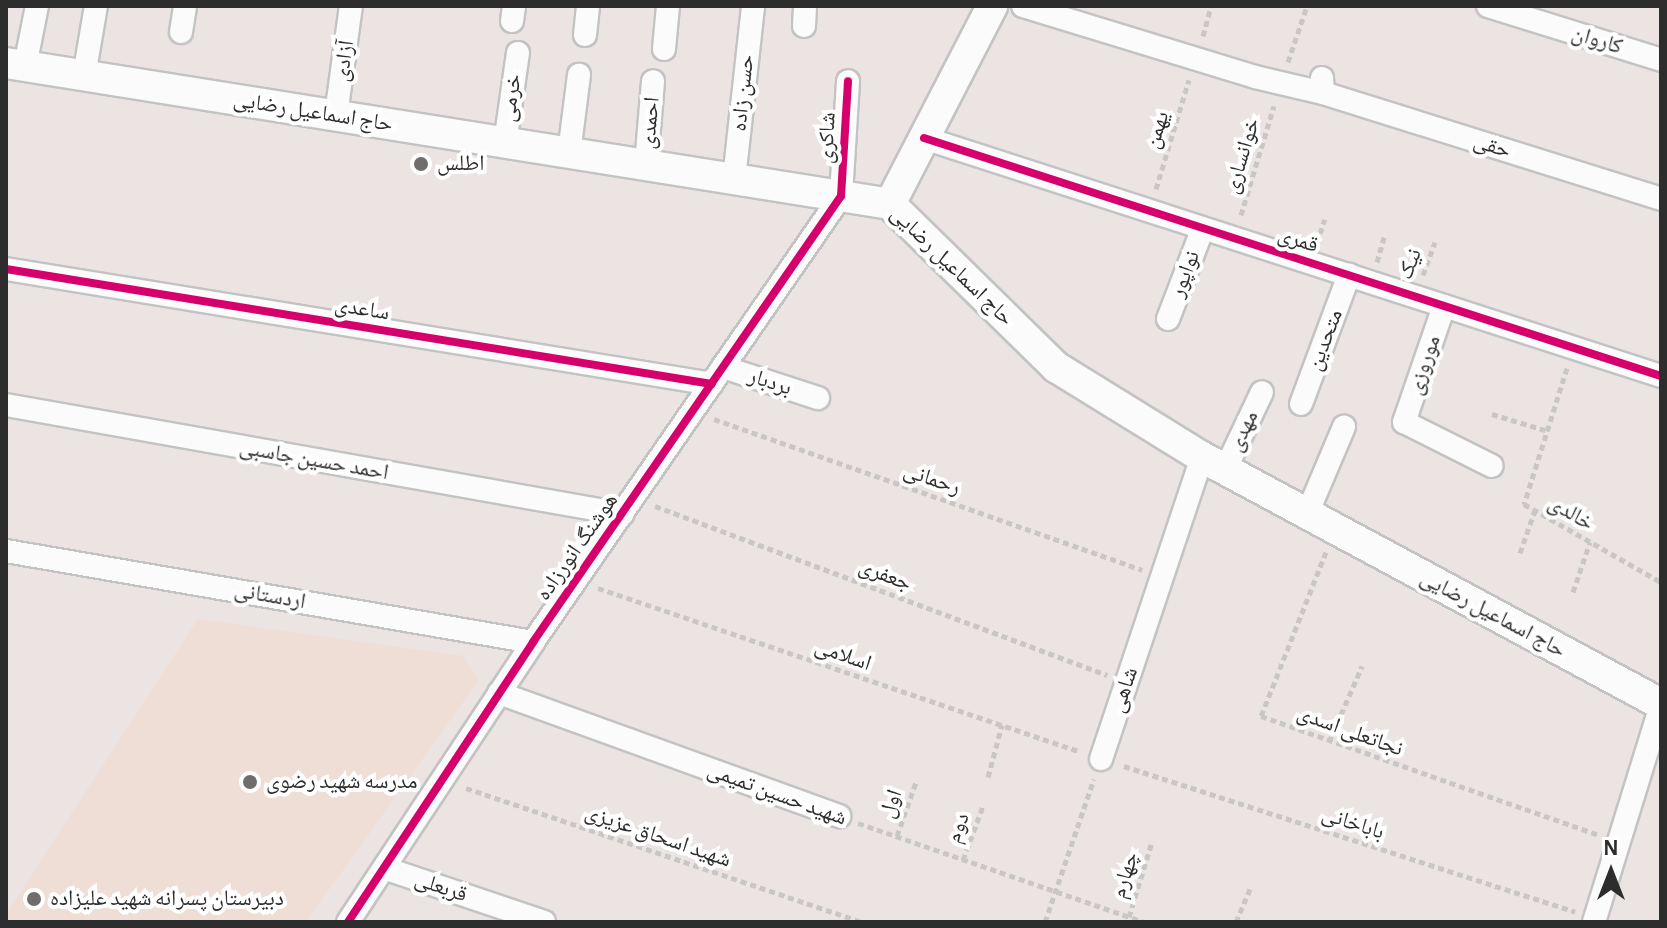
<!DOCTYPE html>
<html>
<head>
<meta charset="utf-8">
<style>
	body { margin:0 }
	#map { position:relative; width:1667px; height:928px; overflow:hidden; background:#ebe4e2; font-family:"Alegreya Sans","Noto Naskh Arabic",sans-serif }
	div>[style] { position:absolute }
	.education>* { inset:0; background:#efded6 }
	.path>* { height:5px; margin-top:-2.5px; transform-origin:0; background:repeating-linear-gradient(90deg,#c8c7c6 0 6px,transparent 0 10px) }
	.roads { filter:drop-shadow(2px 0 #c4c3c4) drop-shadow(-2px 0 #c4c3c4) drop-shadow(0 2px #c4c3c4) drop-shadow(0 -2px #c4c3c4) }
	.minor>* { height:22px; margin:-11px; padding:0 11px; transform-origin:11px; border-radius:11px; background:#fcfbfb }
	.secondary>* { height:30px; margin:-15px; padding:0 15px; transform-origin:15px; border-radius:15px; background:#fcfbfb }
	.cycleway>* { height:8px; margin:-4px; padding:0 4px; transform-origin:4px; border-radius:4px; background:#d6006c }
	.dots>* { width:22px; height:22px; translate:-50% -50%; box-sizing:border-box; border:4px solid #fff; border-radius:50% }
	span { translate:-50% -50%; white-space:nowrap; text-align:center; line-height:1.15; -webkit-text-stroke:8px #fff; paint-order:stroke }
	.street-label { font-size:22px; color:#2d2d2d }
	.poi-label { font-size:22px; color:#2d2d2d }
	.left { translate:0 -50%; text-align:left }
	.frame { position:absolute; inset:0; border:8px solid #2d2d2d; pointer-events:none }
	.north { position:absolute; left:1571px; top:832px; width:80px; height:80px; -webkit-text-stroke:6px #fff; paint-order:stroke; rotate:0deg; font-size:22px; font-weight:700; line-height:32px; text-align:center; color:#2d2d2d }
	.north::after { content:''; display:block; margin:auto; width:28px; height:36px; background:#2d2d2d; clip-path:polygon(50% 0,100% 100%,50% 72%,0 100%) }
</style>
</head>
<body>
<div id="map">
	<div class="education">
		<i style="clip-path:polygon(198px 619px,463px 656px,479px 680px,306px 922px,6px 922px,6px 914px)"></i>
	</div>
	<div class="path">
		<i style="left:1203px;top:36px;width:31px;rotate:-75deg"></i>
		<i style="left:1288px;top:62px;width:59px;rotate:-71.3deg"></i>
		<i style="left:1156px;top:189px;width:114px;rotate:-73.2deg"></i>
		<i style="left:1241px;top:215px;width:114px;rotate:-73.2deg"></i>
		<i style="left:1317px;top:243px;width:25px;rotate:-72deg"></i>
		<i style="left:1377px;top:262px;width:26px;rotate:-74deg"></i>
		<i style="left:1423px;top:275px;width:35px;rotate:-70deg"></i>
		<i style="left:1567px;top:368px;width:143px;rotate:107.5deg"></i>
		<i style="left:1524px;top:504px;width:158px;rotate:29.7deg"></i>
		<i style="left:1492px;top:414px;width:59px;rotate:16.9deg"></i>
		<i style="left:714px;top:419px;width:454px;rotate:19.4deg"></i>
		<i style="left:655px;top:506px;width:483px;rotate:20.5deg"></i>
		<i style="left:1326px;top:552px;width:176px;rotate:111.6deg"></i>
		<i style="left:1261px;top:716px;width:358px;rotate:19.4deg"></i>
		<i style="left:1520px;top:553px;width:46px;rotate:-70.8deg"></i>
		<i style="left:598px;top:588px;width:510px;rotate:18.75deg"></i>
		<i style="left:1573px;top:592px;width:53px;rotate:-71.2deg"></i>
		<i style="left:1329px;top:742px;width:83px;rotate:-66.5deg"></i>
		<i style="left:1124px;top:766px;width:474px;rotate:17.9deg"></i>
		<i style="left:988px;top:777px;width:54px;rotate:-74.9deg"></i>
		<i style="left:466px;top:788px;width:419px;rotate:18.7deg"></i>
		<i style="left:858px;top:823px;width:303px;rotate:19.1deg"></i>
		<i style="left:897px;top:836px;width:57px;rotate:-70.6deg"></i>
		<i style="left:963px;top:860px;width:58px;rotate:-69.7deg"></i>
		<i style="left:1129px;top:917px;width:78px;rotate:-73deg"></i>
		<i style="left:1045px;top:922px;width:151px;rotate:-71.1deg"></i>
		<i style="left:1236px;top:922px;width:39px;rotate:-67deg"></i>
		<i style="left:1351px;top:922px;width:1px;rotate:-45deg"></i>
	</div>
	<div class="roads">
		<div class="minor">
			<i style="left:1023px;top:6px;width:243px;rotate:17deg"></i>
			<i style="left:1255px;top:77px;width:70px;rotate:13.2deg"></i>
			<i style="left:1488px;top:6px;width:181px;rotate:17.3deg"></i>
			<i style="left:512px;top:21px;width:15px;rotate:-82deg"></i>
			<i style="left:804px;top:26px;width:20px;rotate:-87deg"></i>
			<i style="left:181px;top:32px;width:26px;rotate:-81deg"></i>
			<i style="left:585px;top:35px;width:29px;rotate:-84deg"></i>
			<i style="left:664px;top:49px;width:43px;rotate:-84.7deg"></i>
			<i style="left:25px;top:66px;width:61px;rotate:-78.7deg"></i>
			<i style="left:84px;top:76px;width:71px;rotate:-80.3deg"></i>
			<i style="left:1322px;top:78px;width:15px;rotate:86deg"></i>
			<i style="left:1323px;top:93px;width:354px;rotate:17.4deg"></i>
			<i style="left:336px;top:115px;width:110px;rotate:-82.2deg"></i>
			<i style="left:924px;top:138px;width:774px;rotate:17.9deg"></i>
			<i style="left:505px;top:143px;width:91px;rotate:-81.8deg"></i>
			<i style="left:569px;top:153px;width:79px;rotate:-82.7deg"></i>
			<i style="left:646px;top:165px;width:84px;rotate:-85.2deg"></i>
			<i style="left:734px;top:179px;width:174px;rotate:-83.7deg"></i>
			<i style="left:6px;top:269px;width:715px;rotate:9.25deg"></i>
			<i style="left:1444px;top:306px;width:123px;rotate:109deg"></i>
			<i style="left:1404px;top:422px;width:98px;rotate:26.6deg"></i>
			<i style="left:1168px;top:319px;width:97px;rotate:-69deg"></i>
			<i style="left:723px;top:367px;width:100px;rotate:18.1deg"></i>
			<i style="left:1301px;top:404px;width:138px;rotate:-69.6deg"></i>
			<i style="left:6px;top:405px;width:626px;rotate:10.03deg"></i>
			<i style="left:1225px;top:470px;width:86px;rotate:-64.6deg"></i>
			<i style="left:1307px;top:514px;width:95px;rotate:-67deg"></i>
			<i style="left:6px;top:551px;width:535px;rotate:9.8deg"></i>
			<i style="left:499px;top:693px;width:362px;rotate:19.9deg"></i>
			<i style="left:1101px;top:759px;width:318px;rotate:-71.5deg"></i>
			<i style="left:384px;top:868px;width:169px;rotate:18.6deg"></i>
			<i style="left:348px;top:922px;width:336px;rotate:-56.5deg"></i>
			<i style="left:533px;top:642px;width:542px;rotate:-55.37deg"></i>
			<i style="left:841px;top:196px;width:115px;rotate:-86.5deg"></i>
			<i style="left:1594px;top:922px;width:226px;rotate:-72.8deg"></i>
		</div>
		<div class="secondary">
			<i style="left:6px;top:63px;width:895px;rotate:9.06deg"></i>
			<i style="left:890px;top:204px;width:233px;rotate:44.5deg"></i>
			<i style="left:1056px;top:367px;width:172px;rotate:31.7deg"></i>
			<i style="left:1202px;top:457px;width:521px;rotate:28.29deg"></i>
			<i style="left:890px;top:204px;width:223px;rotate:-62.7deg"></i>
		</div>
	</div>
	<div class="cycleway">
		<i style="left:924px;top:138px;width:774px;rotate:17.9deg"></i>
		<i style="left:6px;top:269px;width:715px;rotate:9.25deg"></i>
		<i style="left:348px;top:922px;width:336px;rotate:-56.5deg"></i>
		<i style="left:533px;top:642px;width:542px;rotate:-55.37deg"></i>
		<i style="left:841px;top:196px;width:115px;rotate:-86.5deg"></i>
	</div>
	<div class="dots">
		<i style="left:421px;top:164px;background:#706d6c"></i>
		<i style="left:250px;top:782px;background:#706d6c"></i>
		<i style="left:34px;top:899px;background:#706d6c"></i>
	</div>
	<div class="street-label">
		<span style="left:1597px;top:40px;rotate:17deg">کاروان</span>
		<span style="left:344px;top:61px;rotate:-82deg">آزادی</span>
		<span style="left:743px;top:93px;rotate:-84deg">حسن زاده</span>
		<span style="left:511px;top:98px;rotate:-82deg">خرمی</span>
		<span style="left:313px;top:112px;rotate:9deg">حاج اسماعیل رضایی</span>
		<span style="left:650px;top:123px;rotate:-85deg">احمدی</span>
		<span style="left:1157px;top:130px;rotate:-73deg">یهمن</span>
		<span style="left:827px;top:138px;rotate:-87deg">شاکری</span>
		<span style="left:1492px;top:146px;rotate:17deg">حقی</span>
		<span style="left:1242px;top:156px;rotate:-73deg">خوانساری</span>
		<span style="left:1298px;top:240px;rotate:18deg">قمری</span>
		<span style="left:1410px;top:264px;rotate:-69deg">نیک</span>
		<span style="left:952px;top:266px;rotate:44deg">حاج اسماعیل رضایی</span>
		<span style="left:1185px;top:274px;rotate:-69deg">نواپور</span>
		<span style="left:362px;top:309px;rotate:9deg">ساعدی</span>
		<span style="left:1325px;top:340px;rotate:-69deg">متحدین</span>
		<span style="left:1424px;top:365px;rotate:-71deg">موروزی</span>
		<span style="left:770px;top:382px;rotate:18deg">بردبار</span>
		<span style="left:1243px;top:431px;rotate:-64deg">مهدی</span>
		<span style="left:314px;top:460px;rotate:10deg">احمد حسین جاسبی</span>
		<span style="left:932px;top:479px;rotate:19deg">رحمانی</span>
		<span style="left:1571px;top:513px;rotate:30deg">خالدی</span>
		<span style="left:577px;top:547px;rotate:-55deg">هوشنگ انورزاده</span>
		<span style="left:885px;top:575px;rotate:21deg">جعفری</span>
		<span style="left:270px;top:596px;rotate:10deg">اردستانی</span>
		<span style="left:1493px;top:614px;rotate:28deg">حاج اسماعیل رضایی</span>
		<span style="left:843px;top:655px;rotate:19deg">اسلامی</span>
		<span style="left:1124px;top:690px;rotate:-71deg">شاهی</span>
		<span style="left:1350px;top:731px;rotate:20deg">نجاتعلی اسدی</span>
		<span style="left:777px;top:794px;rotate:20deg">شهید حسین تمیمی</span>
		<span style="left:891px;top:804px;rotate:-71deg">اول</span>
		<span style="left:1353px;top:823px;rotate:18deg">باباخانی</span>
		<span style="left:958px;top:828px;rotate:-70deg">دوم</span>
		<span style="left:658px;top:836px;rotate:19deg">شهید اسحاق عزیزی</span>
		<span style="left:1125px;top:875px;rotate:-73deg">چهارم</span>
		<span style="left:441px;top:887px;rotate:19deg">قربعلی</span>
	</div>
	<div class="poi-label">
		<span class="left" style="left:437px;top:164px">اطلس</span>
		<span class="left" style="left:266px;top:782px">مدرسه شهید رضوی</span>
		<span class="left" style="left:50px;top:899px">دبیرستان پسرانه شهید علیزاده</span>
	</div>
	<div class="frame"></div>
	<div class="north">N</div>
</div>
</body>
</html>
